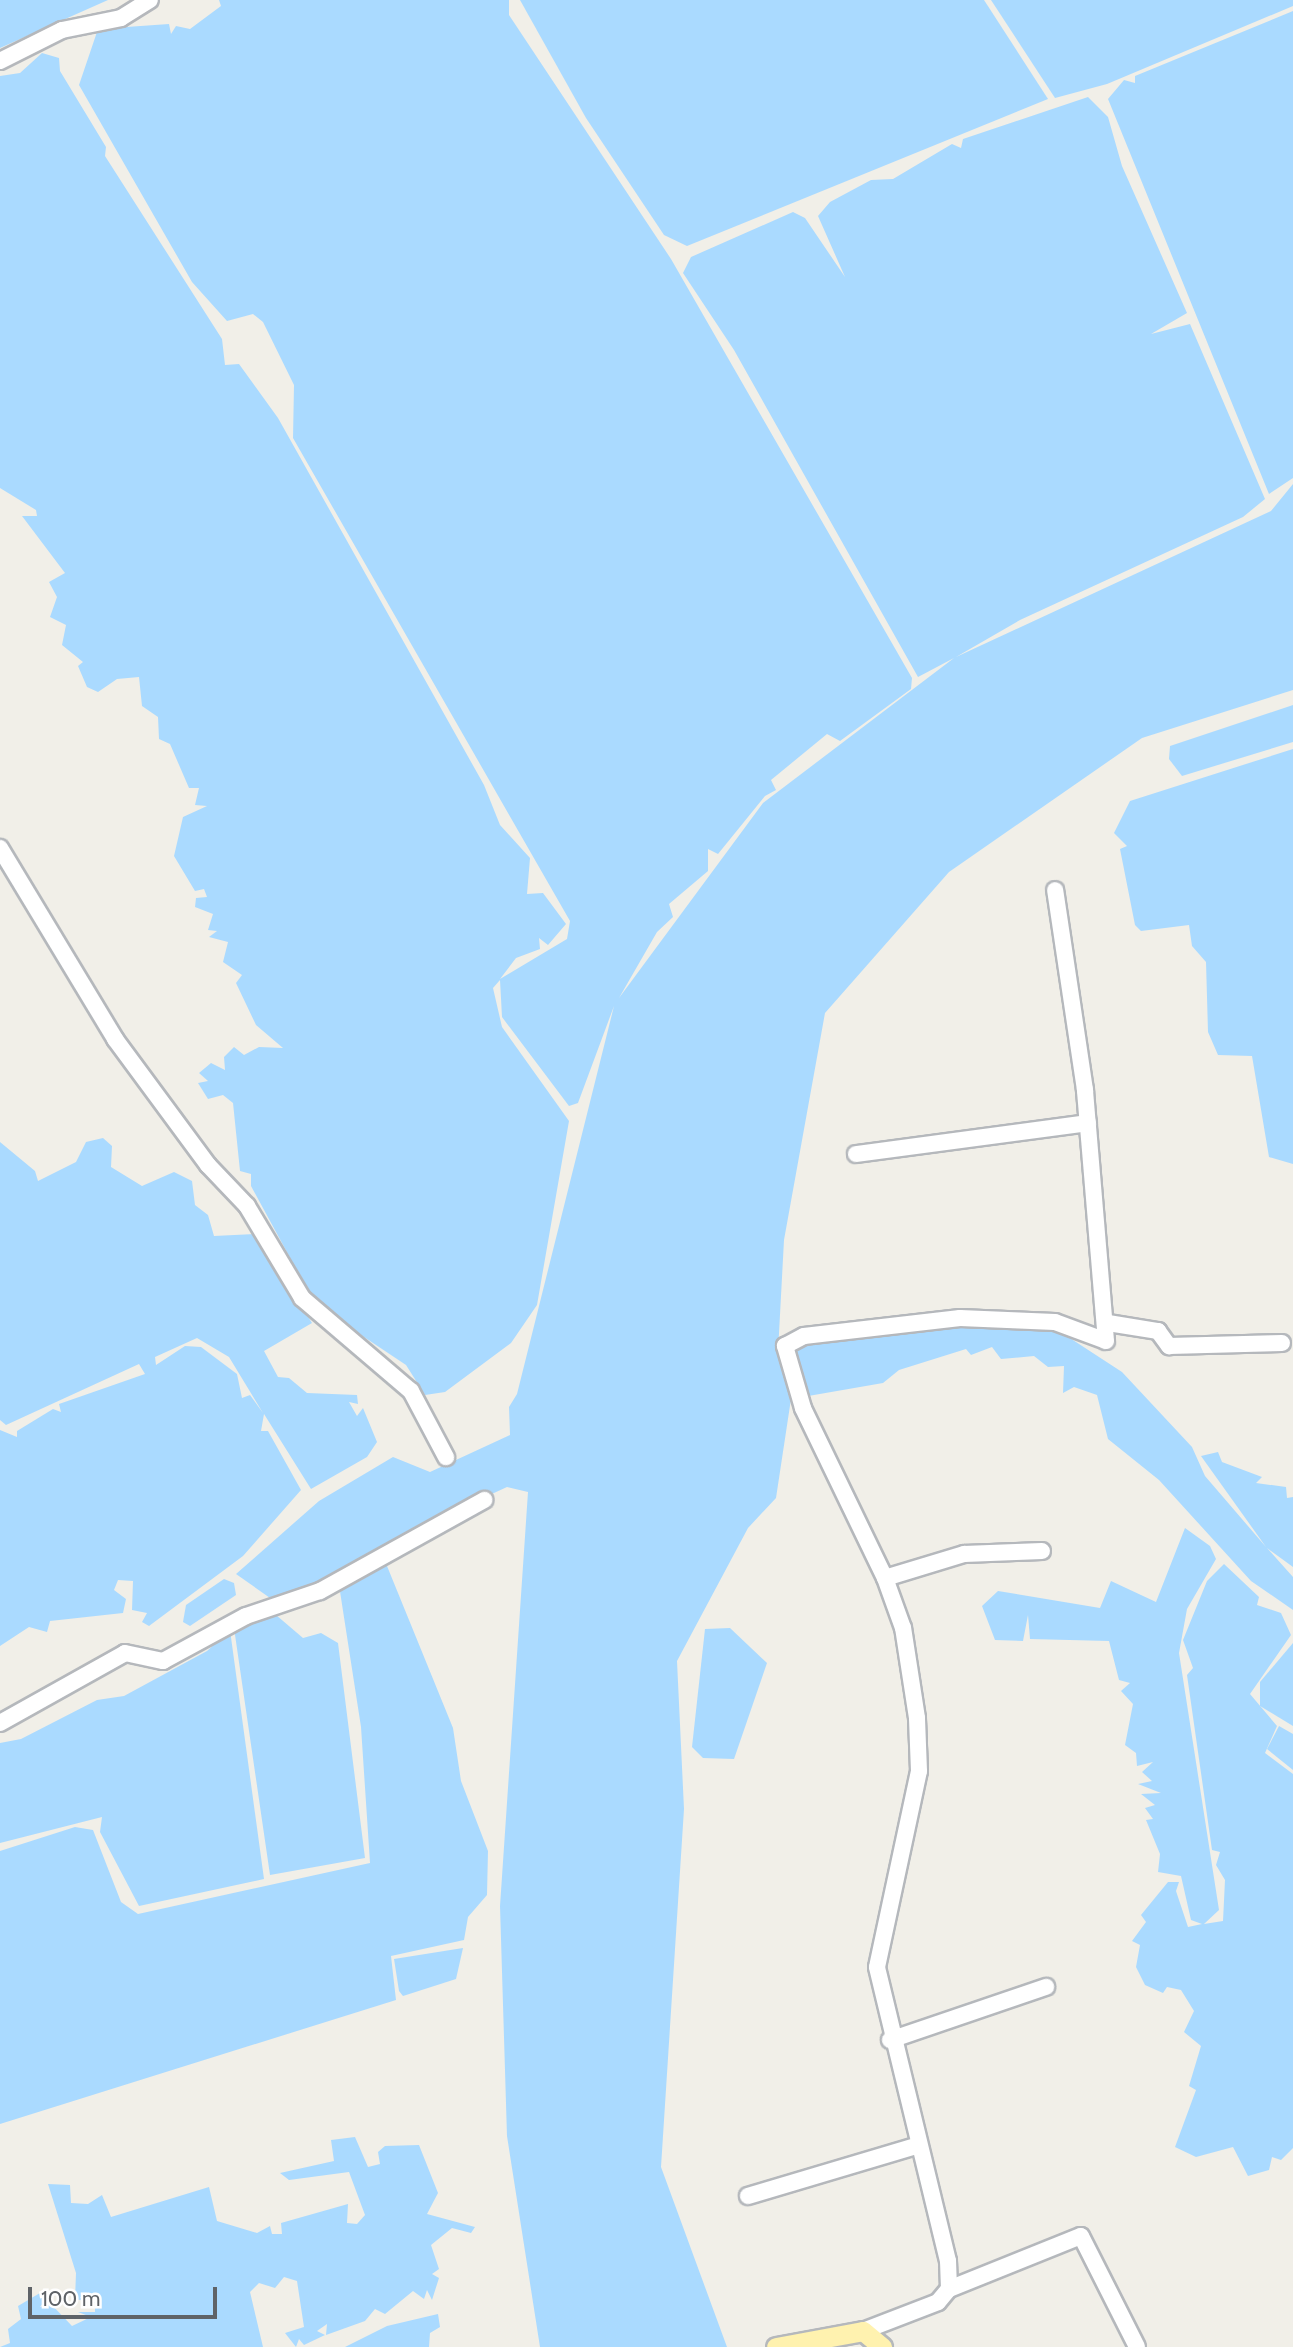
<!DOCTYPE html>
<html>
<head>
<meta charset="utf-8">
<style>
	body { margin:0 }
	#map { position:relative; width:1293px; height:2347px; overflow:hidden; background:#f1efe8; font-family:Cabin,sans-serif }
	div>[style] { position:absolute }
	.water>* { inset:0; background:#aadaff }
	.roads { filter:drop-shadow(2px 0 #b5b8bc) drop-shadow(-2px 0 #b5b8bc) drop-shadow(0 2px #b5b8bc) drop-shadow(0 -2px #b5b8bc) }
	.minor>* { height:16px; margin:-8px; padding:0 8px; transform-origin:8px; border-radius:8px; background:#fff }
	.major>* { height:19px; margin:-9.5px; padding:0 9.5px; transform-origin:9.5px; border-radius:9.5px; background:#fff2af }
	span { translate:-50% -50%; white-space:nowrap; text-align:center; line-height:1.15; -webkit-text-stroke:7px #fff; paint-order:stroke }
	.scale { position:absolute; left:28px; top:2287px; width:189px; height:32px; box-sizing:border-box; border:4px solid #5f6368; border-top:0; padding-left:9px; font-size:21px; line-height:24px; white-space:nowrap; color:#5f6368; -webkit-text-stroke:5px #fff; paint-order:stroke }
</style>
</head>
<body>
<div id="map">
	<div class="water">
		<i style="clip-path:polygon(0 0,108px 0,0 48px)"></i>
		<i style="clip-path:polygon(219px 0,509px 0,509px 15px,671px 259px,912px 678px,911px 689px,840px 741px,827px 734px,771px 780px,776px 790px,765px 796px,718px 854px,708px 849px,708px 871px,669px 904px,673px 917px,657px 932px,619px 998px,763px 803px,954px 658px,918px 677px,734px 350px,683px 273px,691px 257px,793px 212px,805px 218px,845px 277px,818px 216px,830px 202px,871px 180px,893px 179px,952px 144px,961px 148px,963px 139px,1088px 97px,1108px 117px,1122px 166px,1187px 313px,1151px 334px,1190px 324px,1265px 499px,1243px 517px,1020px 620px,956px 657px,1271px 511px,1293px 484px,1293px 690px,1142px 738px,949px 872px,825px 1013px,784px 1240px,778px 1352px,804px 1342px,929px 1323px,1056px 1329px,1122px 1372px,1192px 1447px,1205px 1476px,1266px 1547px,1201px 1456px,1218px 1452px,1222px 1462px,1262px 1477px,1256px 1483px,1286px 1487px,1287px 1498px,1293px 1497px,1293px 1567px,1267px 1548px,1293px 1577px,1293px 1610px,1251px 1581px,1159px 1480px,1108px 1439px,1097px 1395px,1074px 1387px,1063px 1393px,1064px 1366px,1048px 1367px,1034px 1356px,1001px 1359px,992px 1347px,971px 1355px,966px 1349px,899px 1370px,883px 1383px,791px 1399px,776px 1498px,748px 1528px,677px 1661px,684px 1809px,661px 2167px,727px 2347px,540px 2347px,507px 2136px,500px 1906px,528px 1492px,507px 1487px,431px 1522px,290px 1612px,236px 1574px,319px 1501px,393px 1457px,430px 1472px,510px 1435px,509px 1407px,517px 1394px,614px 1006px,578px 1103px,569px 1106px,502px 1017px,500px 980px,493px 988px,502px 1027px,569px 1121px,537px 1305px,511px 1343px,445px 1392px,425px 1395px,406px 1365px,334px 1317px,307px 1289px,251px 1186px,251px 1174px,240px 1171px,233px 1103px,223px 1095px,208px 1099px,198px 1083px,208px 1081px,199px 1073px,211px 1063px,225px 1070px,224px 1057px,234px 1047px,244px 1055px,259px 1047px,283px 1048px,256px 1025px,236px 983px,242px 975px,223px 962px,228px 942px,209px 937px,217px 931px,208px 930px,213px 914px,195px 907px,196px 898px,207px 897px,204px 889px,195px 891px,174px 856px,183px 817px,207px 806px,195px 805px,199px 788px,189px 788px,170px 744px,159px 739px,158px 717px,142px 706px,139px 677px,117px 679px,98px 692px,87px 687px,78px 666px,83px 662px,62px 645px,66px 625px,50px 617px,57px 597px,49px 582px,65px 573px,22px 516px,37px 516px,36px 510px,0 488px,0 76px,20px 73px,42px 53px,59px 58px,60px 71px,106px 147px,105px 156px,222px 339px,225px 365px,239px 364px,278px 418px,484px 785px,500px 825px,530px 858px,527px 894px,543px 893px,566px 924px,548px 945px,539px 938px,540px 949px,516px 958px,500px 979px,567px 939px,570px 921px,293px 438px,294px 385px,263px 322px,253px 314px,227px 321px,192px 282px,79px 85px,98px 29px,169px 24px,171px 34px,176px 26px,190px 29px,221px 6px)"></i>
		<i style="clip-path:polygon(520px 0,984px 0,1048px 99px,687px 246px,664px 235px,586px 118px)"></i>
		<i style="clip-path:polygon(991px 0,1293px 0,1293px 6px,1107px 84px,1055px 98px)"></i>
		<i style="clip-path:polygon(1293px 11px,1293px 478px,1269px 494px,1108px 99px,1124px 80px,1135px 83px,1135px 76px)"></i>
		<i style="clip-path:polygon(1293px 705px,1293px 742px,1182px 776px,1169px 759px,1170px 746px)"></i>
		<i style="clip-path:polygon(1293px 749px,1293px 1164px,1269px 1157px,1252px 1056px,1218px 1055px,1208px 1032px,1206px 962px,1192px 946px,1189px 925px,1141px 931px,1135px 925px,1120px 849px,1127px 846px,1114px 833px,1130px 801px)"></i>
		<i style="clip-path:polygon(evenodd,103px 1138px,112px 1146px,111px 1167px,142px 1186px,174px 1172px,192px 1181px,195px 1205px,208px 1215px,214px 1236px,255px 1234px,312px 1323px,264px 1351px,278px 1377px,289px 1378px,307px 1393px,357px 1395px,358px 1404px,349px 1402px,357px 1416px,363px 1408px,377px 1442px,367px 1457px,311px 1489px,264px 1414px,261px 1431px,268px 1431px,301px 1490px,243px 1556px,149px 1626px,142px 1622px,147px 1613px,132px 1610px,133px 1581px,118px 1580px,114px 1590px,126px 1599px,123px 1613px,50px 1621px,47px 1632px,29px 1627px,0 1646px,0 1430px,17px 1437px,17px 1431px,53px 1409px,61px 1412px,59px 1404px,145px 1374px,139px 1364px,6px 1425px,0 1420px,0 1142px,35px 1171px,38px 1181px,76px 1162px,86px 1142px,103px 1138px,197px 1338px,229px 1357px,263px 1413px,250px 1395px,242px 1398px,237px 1374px,201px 1347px,185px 1346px,156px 1365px,155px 1357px,197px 1338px)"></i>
		<i style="clip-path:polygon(1185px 1528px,1210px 1546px,1216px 1559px,1187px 1609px,1179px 1653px,1219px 1910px,1204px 1924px,1223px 1921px,1225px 1880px,1216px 1865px,1220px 1852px,1212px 1850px,1187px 1675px,1193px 1668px,1183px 1640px,1207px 1581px,1224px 1564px,1259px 1597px,1257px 1605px,1281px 1613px,1291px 1635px,1250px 1694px,1277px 1726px,1265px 1753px,1293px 1774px,1293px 2148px,1281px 2160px,1272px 2157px,1269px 2170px,1248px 2176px,1233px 2147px,1196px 2157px,1175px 2147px,1196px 2090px,1189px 2086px,1201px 2046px,1184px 2032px,1194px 2011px,1181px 1990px,1167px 1987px,1163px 1993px,1145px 1985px,1136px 1967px,1140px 1945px,1132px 1941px,1146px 1922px,1141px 1915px,1168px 1882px,1179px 1882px,1176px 1891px,1188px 1927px,1202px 1924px,1191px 1920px,1181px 1876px,1158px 1872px,1160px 1854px,1146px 1820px,1153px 1819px,1145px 1808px,1155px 1805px,1141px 1794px,1161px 1793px,1138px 1784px,1152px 1781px,1142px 1772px,1153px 1762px,1137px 1766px,1136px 1753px,1125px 1745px,1133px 1704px,1121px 1691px,1130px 1683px,1119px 1680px,1109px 1641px,1030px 1639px,1028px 1615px,1023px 1641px,995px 1640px,982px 1606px,998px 1591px,1100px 1608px,1111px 1581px,1156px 1602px)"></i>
		<i style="clip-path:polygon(370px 1564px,387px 1566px,453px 1728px,461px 1781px,488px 1851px,487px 1895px,468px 1917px,464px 1940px,391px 1956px,396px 2000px,0 2124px,0 1851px,75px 1827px,93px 1830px,121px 1902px,138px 1914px,370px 1863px,361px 1727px,339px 1585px)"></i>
		<i style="clip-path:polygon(224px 1579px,234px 1583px,236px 1595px,190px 1626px,183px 1622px,186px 1605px)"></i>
		<i style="clip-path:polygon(269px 1609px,303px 1638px,321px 1633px,338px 1643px,365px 1858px,270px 1875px,234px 1628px)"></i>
		<i style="clip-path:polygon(730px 1628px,767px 1663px,734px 1759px,703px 1758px,692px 1747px,705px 1629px)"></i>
		<i style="clip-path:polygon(230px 1630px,264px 1879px,139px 1906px,100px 1832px,102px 1817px,0 1843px,0 1743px,21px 1739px,97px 1700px,124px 1696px,207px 1651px)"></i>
		<i style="clip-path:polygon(1293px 1643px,1293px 1726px,1260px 1706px,1260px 1682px)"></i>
		<i style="clip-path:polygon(1279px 1726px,1293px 1734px,1293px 1770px,1267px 1749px)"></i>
		<i style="clip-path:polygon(463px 1948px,456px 1979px,403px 1996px,399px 1991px,394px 1959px)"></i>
		<i style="clip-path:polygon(355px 2137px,368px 2167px,380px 2164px,378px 2152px,385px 2146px,419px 2145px,438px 2193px,427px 2214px,475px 2227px,471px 2233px,452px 2228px,431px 2245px,439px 2269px,432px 2274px,439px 2278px,432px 2300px,427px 2290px,424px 2299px,413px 2291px,385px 2314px,375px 2309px,365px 2321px,326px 2335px,327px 2324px,317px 2331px,325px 2335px,304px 2345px,299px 2339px,296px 2347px,285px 2333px,304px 2327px,297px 2281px,284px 2277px,275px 2288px,259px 2283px,250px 2292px,263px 2347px,0 2347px,10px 2343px,8px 2329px,21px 2319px,18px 2306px,40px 2293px,49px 2296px,40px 2307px,51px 2304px,72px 2326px,91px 2317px,78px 2312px,95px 2312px,95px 2303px,75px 2299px,76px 2273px,48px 2184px,70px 2185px,71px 2203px,88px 2204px,102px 2195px,111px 2217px,209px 2187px,217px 2221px,257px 2233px,270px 2226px,272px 2234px,282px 2234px,281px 2223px,348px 2204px,347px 2223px,357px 2224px,365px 2215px,349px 2172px,289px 2180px,280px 2173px,334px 2161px,331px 2140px)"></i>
		<i style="clip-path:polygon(438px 2314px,440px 2327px,430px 2333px,429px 2347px,345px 2347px,387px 2326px)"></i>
	</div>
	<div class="roads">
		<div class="minor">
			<i style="left:0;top:61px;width:69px;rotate:-26.6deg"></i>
			<i style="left:62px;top:30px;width:60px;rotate:-11.5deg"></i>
			<i style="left:121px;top:18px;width:34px;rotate:-32deg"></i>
			<i style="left:0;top:848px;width:223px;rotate:58.9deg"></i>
			<i style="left:115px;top:1039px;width:157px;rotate:53.6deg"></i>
			<i style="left:208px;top:1165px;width:57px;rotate:46.4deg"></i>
			<i style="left:247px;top:1206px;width:107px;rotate:59.1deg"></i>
			<i style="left:302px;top:1298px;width:143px;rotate:40.5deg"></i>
			<i style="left:411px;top:1391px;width:75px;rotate:62.1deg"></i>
			<i style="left:856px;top:1154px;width:234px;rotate:-7.6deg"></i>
			<i style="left:1108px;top:1323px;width:51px;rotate:9.1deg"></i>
			<i style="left:1158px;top:1331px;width:19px;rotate:54deg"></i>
			<i style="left:1169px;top:1346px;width:113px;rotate:-1.5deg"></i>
			<i style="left:885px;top:1578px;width:83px;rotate:-16.9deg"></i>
			<i style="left:964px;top:1554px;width:78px;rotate:-2.2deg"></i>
			<i style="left:0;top:1723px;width:143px;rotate:-29.2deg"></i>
			<i style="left:125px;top:1653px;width:39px;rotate:12deg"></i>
			<i style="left:163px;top:1661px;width:94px;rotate:-28.5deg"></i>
			<i style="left:246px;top:1616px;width:78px;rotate:-18.7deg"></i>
			<i style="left:320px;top:1591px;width:188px;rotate:-29deg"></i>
			<i style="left:890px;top:2040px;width:165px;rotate:-18.8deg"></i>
			<i style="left:748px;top:2196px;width:175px;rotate:-16.6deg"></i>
			<i style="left:949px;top:2289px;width:142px;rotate:-21.9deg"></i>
			<i style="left:1081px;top:2236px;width:124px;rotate:63.2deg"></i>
			<i style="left:863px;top:2331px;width:80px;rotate:-21.1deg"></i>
			<i style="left:938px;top:2302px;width:17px;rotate:-50deg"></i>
			<i style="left:949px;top:2289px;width:28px;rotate:-92deg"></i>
			<i style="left:948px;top:2261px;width:302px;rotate:-103.6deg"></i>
			<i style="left:877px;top:1967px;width:200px;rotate:-77.9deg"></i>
			<i style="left:919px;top:1771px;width:53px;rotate:-92.2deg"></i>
			<i style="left:917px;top:1718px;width:91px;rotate:-98.8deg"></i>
			<i style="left:903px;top:1628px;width:53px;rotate:-109.8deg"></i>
			<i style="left:885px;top:1578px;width:189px;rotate:-115.8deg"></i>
			<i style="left:803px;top:1408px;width:65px;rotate:-106.2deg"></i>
			<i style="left:785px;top:1346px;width:21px;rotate:-28deg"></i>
			<i style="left:804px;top:1336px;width:157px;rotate:-6.6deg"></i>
			<i style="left:960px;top:1318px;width:95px;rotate:2.4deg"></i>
			<i style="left:1055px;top:1322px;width:54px;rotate:20.4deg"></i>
			<i style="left:1106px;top:1341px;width:252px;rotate:-94.8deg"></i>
			<i style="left:1085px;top:1090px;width:202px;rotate:-98.5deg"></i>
		</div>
		<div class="major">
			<i style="left:776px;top:2347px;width:88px;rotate:-10.4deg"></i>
			<i style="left:863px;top:2331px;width:25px;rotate:40deg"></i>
		</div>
	</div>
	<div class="scale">100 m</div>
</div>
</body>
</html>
